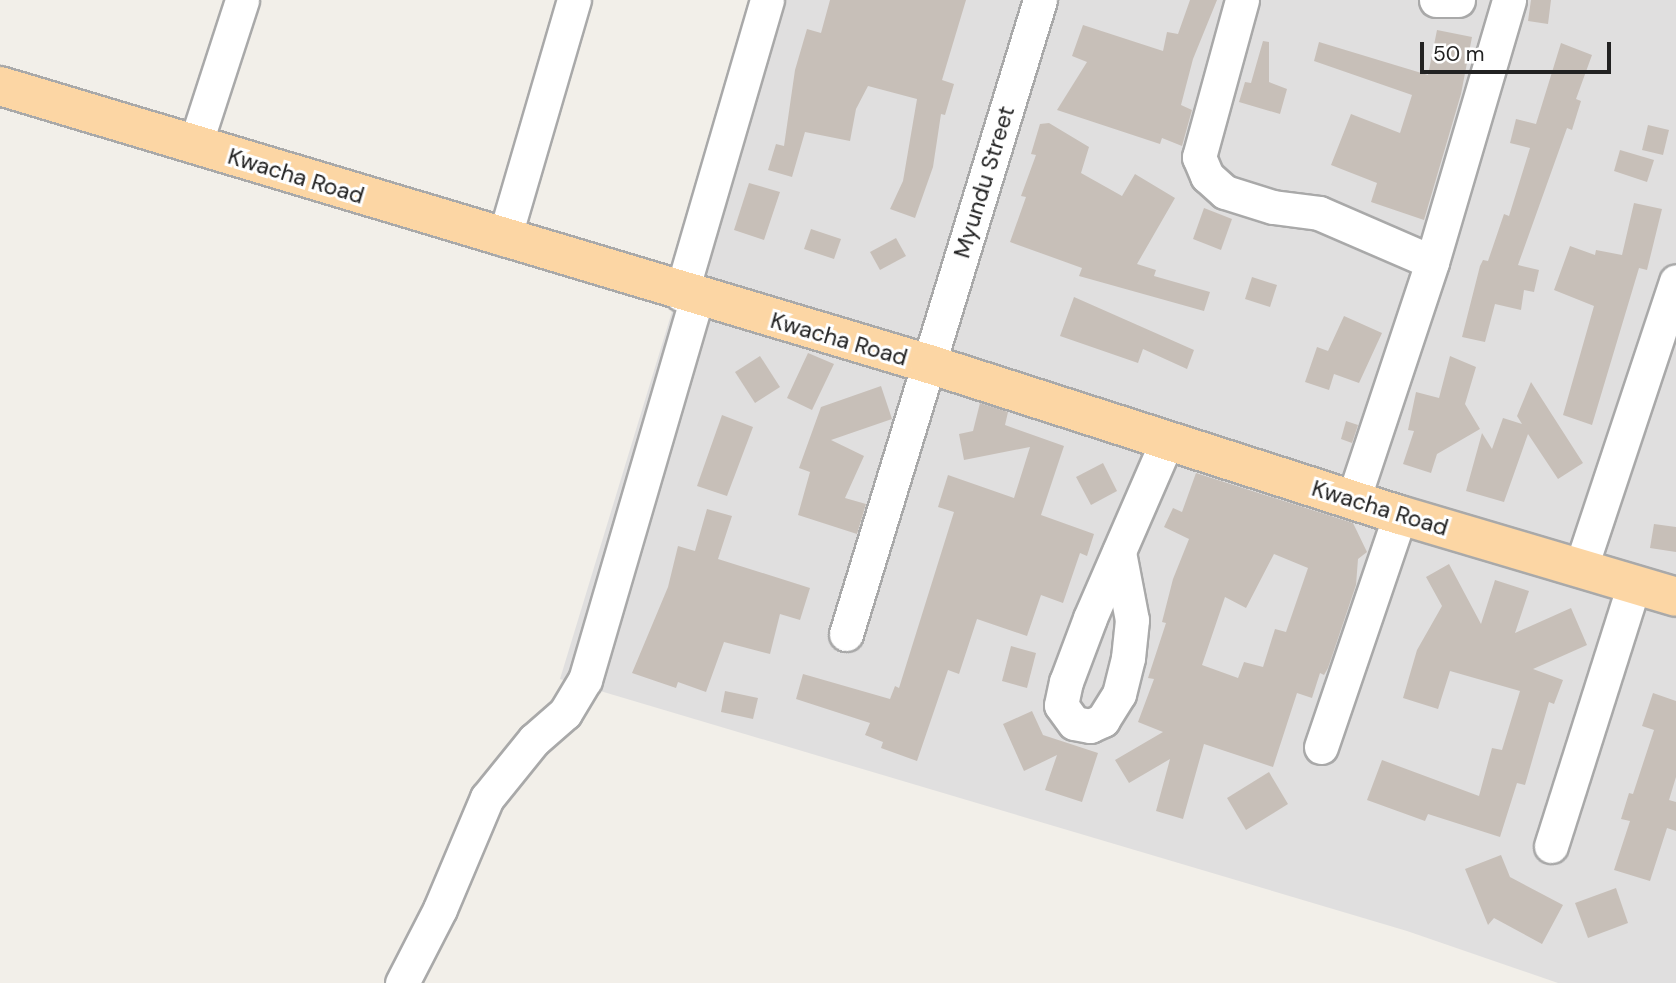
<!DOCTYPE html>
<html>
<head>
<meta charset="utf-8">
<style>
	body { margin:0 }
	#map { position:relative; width:1676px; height:983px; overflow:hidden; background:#f2efe9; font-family:"DM Sans",sans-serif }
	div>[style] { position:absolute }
	.residential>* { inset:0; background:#e0dfdf }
	.building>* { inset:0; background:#c7bfb8 }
	.roads { filter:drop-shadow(2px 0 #a9a9a9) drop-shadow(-2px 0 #a9a9a9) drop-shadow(0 2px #a9a9a9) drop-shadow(0 -2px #a9a9a9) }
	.minor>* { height:33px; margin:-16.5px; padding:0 16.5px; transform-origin:16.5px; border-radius:16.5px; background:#fff }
	.major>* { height:38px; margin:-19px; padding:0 19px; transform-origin:19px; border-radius:19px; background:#fcd6a4 }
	span { translate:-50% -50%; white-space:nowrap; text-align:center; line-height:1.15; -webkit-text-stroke:6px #fff; paint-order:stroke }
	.street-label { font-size:23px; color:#222 }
	.scale { position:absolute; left:1420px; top:42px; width:191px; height:32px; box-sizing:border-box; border:4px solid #222; border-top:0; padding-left:9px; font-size:21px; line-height:24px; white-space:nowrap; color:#222; -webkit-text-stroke:5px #fff; paint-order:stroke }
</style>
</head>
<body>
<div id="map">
	<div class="residential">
		<i style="clip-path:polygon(767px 0,1676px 0,1676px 983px,1558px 983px,1407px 931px,560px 679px)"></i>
	</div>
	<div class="building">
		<i style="clip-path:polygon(830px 0,966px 0,942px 80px,954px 84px,945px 115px,941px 114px,933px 167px,915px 218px,890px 209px,903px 181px,917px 99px,868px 86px,856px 109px,850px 141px,805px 132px,792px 177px,768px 170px,776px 144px,784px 146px,795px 70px,807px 29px,821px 33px)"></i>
		<i style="clip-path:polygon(1190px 0,1217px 0,1193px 59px,1181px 105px,1192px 110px,1182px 146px,1162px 138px,1160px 144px,1057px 110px,1087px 62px,1072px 56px,1083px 25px,1163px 51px,1167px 32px,1178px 34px)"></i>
		<i style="clip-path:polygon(1531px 0,1551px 0,1548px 24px,1528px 21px)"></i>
		<i style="clip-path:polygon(1437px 30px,1472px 37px,1461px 94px,1424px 220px,1371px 202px,1377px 183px,1331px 165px,1351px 114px,1400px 133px,1412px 95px,1314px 61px,1319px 42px,1428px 75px)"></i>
		<i style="clip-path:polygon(1263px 41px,1269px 42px,1269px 82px,1287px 89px,1280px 114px,1239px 102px,1245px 82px,1251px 83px)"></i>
		<i style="clip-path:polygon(1561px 43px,1592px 55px,1576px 99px,1581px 101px,1572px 130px,1567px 128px,1518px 265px,1539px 270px,1534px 292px,1524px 290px,1521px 310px,1495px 304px,1485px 342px,1462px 337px,1480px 266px,1483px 260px,1488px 261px,1504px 214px,1509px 216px,1530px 148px,1510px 143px,1516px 119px,1536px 124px)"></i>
		<i style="clip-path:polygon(1049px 123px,1089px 147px,1081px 173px,1122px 196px,1135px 174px,1175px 198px,1137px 264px,1156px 270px,1154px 276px,1210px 292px,1204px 311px,1079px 276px,1082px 268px,1010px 242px,1026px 197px,1021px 196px,1036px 155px,1031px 154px,1040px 124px)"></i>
		<i style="clip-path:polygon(1648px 125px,1669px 130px,1663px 155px,1642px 150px)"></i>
		<i style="clip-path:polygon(1620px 150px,1654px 160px,1647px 182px,1614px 171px)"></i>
		<i style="clip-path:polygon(749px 183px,780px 192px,764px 240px,734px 230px)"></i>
		<i style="clip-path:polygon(1634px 203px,1662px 209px,1647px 270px,1639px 268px,1592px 425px,1563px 415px,1594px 306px,1554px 290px,1570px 246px,1595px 255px,1596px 250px,1622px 255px)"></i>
		<i style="clip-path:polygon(1204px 208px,1232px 219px,1221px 250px,1193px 239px)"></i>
		<i style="clip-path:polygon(811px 229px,841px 239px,834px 259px,804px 249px)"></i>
		<i style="clip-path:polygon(896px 238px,906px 256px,880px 270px,870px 252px)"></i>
		<i style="clip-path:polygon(1252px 277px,1277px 285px,1270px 307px,1245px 299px)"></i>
		<i style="clip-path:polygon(1074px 297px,1194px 350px,1187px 369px,1143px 349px,1138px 363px,1060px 336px)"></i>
		<i style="clip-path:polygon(1344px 316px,1382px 333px,1359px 383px,1334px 374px,1329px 390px,1305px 382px,1317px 347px,1328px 351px)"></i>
		<i style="clip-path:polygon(808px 353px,834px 364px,812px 410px,787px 398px)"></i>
		<i style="clip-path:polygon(760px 356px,780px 387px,755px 403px,735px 372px)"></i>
		<i style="clip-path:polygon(1450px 356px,1476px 367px,1465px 404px,1480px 429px,1437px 454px,1431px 473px,1403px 464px,1414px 431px,1408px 430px,1416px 392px,1439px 398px)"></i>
		<i style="clip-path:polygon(1531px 382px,1583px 463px,1558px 479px,1528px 434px,1504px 502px,1466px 491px,1482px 433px,1492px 449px,1503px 418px,1522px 424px,1517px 416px)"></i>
		<i style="clip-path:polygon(881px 386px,892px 419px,831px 440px,864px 456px,845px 498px,866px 504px,857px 534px,798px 515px,810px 472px,799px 468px,821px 407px)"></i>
		<i style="clip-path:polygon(980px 403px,1008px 412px,1005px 425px,1064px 446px,1041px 515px,1094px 534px,1087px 556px,1080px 553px,1063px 603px,1041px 595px,1027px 636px,977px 619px,959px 674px,948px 670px,917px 761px,881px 748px,883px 742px,865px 735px,870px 723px,796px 699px,803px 674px,890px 699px,895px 686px,899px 688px,954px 512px,938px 507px,948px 475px,1014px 498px,1030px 447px,964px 460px,959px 434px,973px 431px)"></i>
		<i style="clip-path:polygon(722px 415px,753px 427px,727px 496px,697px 486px)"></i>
		<i style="clip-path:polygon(1346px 421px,1358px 425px,1352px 443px,1341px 439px)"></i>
		<i style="clip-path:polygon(1103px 463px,1117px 491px,1091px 505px,1076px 477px)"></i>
		<i style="clip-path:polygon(evenodd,1196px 473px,1353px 523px,1367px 552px,1358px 559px,1356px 585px,1328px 668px,1324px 675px,1320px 673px,1312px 698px,1297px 693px,1273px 767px,1204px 744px,1183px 819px,1156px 811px,1170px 759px,1129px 783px,1115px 760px,1163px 732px,1138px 722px,1154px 679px,1148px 678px,1166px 623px,1162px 622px,1173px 579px,1189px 539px,1164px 527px,1173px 508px,1182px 512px,1196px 473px,1274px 554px,1308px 568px,1286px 632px,1275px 629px,1263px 667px,1244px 662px,1238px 678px,1202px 665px,1225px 597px,1246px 608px,1274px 554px)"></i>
		<i style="clip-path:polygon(707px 509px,732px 516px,718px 559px,810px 588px,800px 620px,780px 614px,770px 654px,724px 642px,706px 692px,678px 682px,676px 688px,632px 673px,668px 587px,678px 546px,695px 551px)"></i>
		<i style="clip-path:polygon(1654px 524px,1676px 527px,1676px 552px,1650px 548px)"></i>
		<i style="clip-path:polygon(1449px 564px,1481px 624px,1495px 580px,1529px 591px,1515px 633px,1571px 608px,1587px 645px,1533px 669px,1563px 680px,1554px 704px,1549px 702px,1525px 785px,1517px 783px,1500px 837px,1428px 814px,1425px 821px,1367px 800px,1382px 760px,1479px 796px,1492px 748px,1502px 750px,1520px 691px,1450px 671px,1438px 709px,1403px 698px,1417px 650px,1442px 606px,1426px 577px)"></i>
		<i style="clip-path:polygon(1011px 646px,1036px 653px,1027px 688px,1002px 681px)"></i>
		<i style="clip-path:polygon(725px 691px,758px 698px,753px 719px,721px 712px)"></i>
		<i style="clip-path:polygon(1653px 693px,1676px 701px,1676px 777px,1669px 800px,1676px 802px,1676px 831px,1667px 828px,1650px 881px,1614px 870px,1630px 821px,1621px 819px,1629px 793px,1633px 794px,1654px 730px,1642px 726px)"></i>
		<i style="clip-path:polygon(1032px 711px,1043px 735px,1098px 753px,1082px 802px,1045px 790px,1057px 755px,1024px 771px,1003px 724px)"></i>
		<i style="clip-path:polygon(1269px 772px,1288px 804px,1246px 830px,1227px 798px)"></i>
		<i style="clip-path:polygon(1501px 855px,1510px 877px,1563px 905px,1542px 944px,1494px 918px,1488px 925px,1465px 869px)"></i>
		<i style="clip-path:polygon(1616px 888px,1628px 923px,1588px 938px,1575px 903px)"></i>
	</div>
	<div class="roads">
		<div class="minor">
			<i style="left:1242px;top:0;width:163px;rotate:105.3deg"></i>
			<i style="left:1199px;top:157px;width:21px;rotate:67deg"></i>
			<i style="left:1207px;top:176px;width:24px;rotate:42deg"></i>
			<i style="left:1225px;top:192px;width:50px;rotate:17.4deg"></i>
			<i style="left:1273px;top:207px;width:46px;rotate:7.4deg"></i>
			<i style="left:1319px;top:213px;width:123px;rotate:23.4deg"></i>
			<i style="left:1436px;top:0;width:22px"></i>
			<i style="left:195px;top:145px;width:152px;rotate:-72deg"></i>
			<i style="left:504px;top:239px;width:249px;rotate:-73.7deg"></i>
			<i style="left:681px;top:294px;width:306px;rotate:-73.7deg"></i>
			<i style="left:1353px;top:500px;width:251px;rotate:-71.6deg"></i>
			<i style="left:1432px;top:262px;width:273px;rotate:-73.6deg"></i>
			<i style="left:1119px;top:552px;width:69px;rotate:79.2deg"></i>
			<i style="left:1132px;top:620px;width:38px;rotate:96deg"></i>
			<i style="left:1128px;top:658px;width:37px;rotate:104deg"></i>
			<i style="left:1119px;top:694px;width:31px;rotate:122deg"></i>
			<i style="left:1103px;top:720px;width:14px;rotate:155deg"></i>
			<i style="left:1090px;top:726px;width:16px;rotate:-169deg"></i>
			<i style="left:1074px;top:723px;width:22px;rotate:-126deg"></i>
			<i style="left:1061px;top:705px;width:24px;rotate:-78deg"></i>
			<i style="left:1066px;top:682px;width:68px;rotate:-69.4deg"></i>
			<i style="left:1090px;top:618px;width:193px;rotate:-66.5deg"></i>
			<i style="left:1581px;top:567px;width:301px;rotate:-71.6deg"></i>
			<i style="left:846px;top:634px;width:663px;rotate:-72.99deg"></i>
			<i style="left:1321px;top:747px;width:245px;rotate:-71.2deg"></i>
			<i style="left:1551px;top:846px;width:275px;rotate:-72.4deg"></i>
			<i style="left:402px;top:983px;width:83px;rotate:-62.8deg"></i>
			<i style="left:440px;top:909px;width:121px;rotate:-67.1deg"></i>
			<i style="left:487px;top:798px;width:75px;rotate:-51deg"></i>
			<i style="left:534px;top:740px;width:41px;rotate:-41.1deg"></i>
			<i style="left:565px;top:713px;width:39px;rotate:-59deg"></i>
			<i style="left:585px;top:680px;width:398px;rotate:-73.7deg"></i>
		</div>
		<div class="major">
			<i style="left:0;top:86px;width:970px;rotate:16.66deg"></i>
			<i style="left:929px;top:364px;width:495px;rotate:17.8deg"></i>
			<i style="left:1400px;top:515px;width:288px;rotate:16.5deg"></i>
		</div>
	</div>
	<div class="street-label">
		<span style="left:296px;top:176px;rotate:17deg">Kwacha Road</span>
		<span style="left:984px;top:182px;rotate:-73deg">Myundu Street</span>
		<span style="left:839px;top:339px;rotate:16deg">Kwacha Road</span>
		<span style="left:1380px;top:508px;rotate:17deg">Kwacha Road</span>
	</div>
	<div class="scale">50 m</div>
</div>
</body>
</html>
